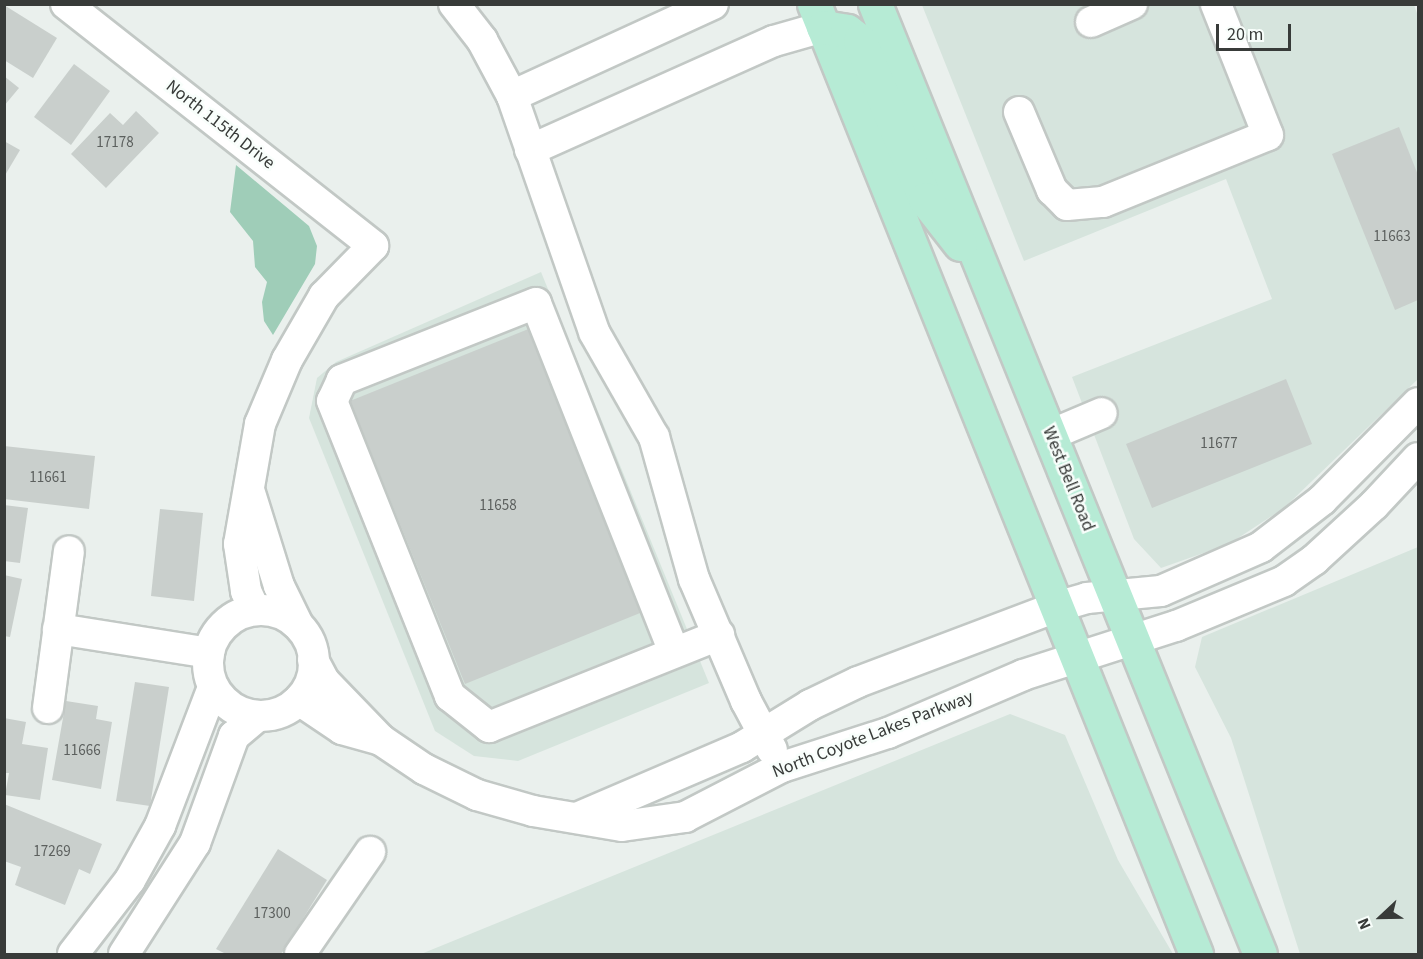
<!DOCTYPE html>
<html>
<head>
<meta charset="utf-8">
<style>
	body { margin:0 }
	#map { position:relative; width:1423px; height:959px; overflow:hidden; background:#eaf0ed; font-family:"Source Sans 3",sans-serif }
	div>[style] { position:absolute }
	.built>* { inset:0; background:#d6e4dd }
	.green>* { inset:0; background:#9fcdb8 }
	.building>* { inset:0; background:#c9cfcc }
	.roads { filter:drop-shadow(2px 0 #c2c8c5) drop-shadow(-2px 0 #c2c8c5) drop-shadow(0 2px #c2c8c5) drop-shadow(0 -2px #c2c8c5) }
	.minor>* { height:30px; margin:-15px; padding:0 15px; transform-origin:15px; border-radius:15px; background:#fff }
	.minor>.ring { margin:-15px; padding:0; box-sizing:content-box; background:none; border:30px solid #fff; border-radius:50% }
	.major>* { height:33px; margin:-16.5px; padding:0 16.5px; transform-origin:16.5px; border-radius:16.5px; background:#b6ebd5 }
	span { translate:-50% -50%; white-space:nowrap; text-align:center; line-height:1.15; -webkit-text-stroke:5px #f8fefb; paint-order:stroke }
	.number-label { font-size:15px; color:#5c605e }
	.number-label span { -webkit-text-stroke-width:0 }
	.street-label { font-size:18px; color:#383b39 }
	.frame { position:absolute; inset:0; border:6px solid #383b39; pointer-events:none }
	.north { position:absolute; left:1351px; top:887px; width:60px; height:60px; -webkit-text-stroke:4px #f8fefb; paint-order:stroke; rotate:248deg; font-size:16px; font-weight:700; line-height:24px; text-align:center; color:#383b39 }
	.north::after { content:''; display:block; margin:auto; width:21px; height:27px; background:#383b39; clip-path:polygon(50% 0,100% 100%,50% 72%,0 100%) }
	.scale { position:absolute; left:1216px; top:24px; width:75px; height:27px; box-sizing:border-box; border:3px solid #383b39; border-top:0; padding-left:8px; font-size:18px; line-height:21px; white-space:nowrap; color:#383b39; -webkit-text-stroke:4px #f8fefb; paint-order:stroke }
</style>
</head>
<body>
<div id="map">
	<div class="built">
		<i style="clip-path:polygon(922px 5px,1414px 5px,1418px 16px,1418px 379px,1284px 508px,1229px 544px,1161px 568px,1134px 539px,1072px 377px,1272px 299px,1226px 179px,1024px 261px)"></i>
		<i style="clip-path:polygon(541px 272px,709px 683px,518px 761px,474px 756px,435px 731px,309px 418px,317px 378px,336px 362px)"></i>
		<i style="clip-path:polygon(1418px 547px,1418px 954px,1300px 954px,1231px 738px,1195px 667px,1202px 637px)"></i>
		<i style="clip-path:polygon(1010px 714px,1065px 735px,1118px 860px,1173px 954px,421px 954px)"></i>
	</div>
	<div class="green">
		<i style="clip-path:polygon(236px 165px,309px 226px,317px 246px,315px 264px,273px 335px,264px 321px,262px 302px,267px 282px,255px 267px,253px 241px,230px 212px)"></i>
	</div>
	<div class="building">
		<i style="clip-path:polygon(4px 5px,57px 38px,33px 78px,4px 60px)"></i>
		<i style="clip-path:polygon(74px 64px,110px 91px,71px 145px,34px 117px)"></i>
		<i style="clip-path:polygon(4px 76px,19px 88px,4px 106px)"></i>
		<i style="clip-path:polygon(136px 111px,159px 133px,106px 188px,71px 154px,110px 113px,123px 125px)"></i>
		<i style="clip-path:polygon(1399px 127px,1418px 175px,1418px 300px,1395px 310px,1332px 154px)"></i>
		<i style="clip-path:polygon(4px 141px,20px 150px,4px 177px)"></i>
		<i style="clip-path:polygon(531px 328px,645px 611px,465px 684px,350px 401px)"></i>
		<i style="clip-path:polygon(1286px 379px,1312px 444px,1152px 508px,1126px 444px)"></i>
		<i style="clip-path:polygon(4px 446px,95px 456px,89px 509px,4px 499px)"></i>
		<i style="clip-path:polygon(4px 505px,28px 508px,20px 563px,4px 561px)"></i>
		<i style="clip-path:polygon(160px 509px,203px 513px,194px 601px,151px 596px)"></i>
		<i style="clip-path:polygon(4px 575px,22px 579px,10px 637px,4px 636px)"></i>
		<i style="clip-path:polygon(135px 682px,169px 687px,150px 806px,116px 801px)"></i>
		<i style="clip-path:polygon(66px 701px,98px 706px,96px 719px,112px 722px,101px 789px,52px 780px)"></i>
		<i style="clip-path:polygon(4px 718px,26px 722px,22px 744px,48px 748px,40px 800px,5px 795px,9px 773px,4px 773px)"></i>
		<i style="clip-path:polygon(4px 804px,102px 844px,90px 874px,79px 869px,65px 905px,15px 885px,21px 867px,4px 861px)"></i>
		<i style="clip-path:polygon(278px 849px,327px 880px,281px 954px,226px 954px,216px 949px)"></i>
	</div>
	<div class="roads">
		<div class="minor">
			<i style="left:66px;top:4px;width:391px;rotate:38.2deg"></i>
			<i style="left:373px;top:246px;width:70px;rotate:134.4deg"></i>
			<i style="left:324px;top:296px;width:74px;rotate:120deg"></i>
			<i style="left:287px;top:360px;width:69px;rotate:112.9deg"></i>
			<i style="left:260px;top:424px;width:122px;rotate:99.9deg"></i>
			<i style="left:239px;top:544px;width:48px;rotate:81.5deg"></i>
			<i style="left:246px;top:591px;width:21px;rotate:65deg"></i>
			<i style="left:454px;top:4px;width:46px;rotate:52.1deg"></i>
			<i style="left:482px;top:40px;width:64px;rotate:61.8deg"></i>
			<i style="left:512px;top:96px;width:250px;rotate:70.8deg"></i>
			<i style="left:594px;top:332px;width:121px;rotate:60.3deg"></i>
			<i style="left:654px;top:437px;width:148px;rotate:74.3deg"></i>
			<i style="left:694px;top:579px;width:133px;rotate:66.9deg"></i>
			<i style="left:746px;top:701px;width:55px;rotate:62deg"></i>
			<i style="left:1091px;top:22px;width:45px;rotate:-23.7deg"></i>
			<i style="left:512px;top:96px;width:221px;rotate:-24.6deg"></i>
			<i style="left:1019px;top:112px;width:85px;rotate:67.1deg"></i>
			<i style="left:1052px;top:190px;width:21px;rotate:45deg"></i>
			<i style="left:1067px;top:205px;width:36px;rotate:-5deg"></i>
			<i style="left:1103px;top:202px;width:178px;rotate:-22.1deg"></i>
			<i style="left:1268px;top:135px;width:141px;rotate:-111.7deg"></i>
			<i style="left:530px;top:150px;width:267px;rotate:-24.1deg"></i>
			<i style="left:774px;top:41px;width:51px;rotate:-15.9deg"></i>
			<i style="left:1050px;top:435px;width:56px;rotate:-22.9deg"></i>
			<i style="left:250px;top:493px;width:97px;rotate:72.7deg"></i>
			<i style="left:279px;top:586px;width:43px;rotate:64deg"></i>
			<i class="ring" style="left:208px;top:610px;width:76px;height:76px"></i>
			<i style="left:58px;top:629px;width:153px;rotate:9deg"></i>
			<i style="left:674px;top:652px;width:375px;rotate:-111.6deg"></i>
			<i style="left:536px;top:303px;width:209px;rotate:158.4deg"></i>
			<i style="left:342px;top:380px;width:23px;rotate:115deg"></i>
			<i style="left:332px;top:401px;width:318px;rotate:68.2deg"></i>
			<i style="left:450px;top:696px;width:50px;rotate:38.5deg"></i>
			<i style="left:489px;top:727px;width:248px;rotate:-21.8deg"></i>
			<i style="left:313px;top:660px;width:24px;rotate:62deg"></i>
			<i style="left:324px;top:681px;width:82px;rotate:46deg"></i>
			<i style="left:381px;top:740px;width:52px;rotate:34deg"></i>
			<i style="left:424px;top:769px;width:59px;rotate:26.1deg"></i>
			<i style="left:477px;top:795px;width:58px;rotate:15.9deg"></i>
			<i style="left:533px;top:811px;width:90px;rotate:9.6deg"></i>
			<i style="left:622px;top:826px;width:64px;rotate:-8.1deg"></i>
			<i style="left:685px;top:817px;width:109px;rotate:-27.3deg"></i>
			<i style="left:782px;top:767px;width:111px;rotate:-17.8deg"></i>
			<i style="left:888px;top:733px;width:147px;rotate:-23.2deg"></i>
			<i style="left:1023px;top:675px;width:161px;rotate:-17.8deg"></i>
			<i style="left:1176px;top:626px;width:117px;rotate:-22.6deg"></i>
			<i style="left:1284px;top:581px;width:37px;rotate:-35deg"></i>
			<i style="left:1314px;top:560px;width:81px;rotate:-42.5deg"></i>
			<i style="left:1374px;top:505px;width:64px;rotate:-46.9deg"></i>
			<i style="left:299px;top:700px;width:52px;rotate:34deg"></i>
			<i style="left:342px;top:729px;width:41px;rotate:15.8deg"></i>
			<i style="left:48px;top:708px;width:158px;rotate:-82.4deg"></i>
			<i style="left:579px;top:817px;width:177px;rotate:-23.2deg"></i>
			<i style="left:742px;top:747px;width:80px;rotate:-31.7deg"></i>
			<i style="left:810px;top:705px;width:53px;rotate:-25.6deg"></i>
			<i style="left:858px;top:682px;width:212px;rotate:-20.7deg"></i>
			<i style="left:1056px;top:607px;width:32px;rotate:-16deg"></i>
			<i style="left:1087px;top:598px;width:74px;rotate:-5.4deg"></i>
			<i style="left:1161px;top:591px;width:109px;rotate:-23.7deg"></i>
			<i style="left:1261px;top:547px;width:77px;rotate:-37.6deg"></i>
			<i style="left:1322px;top:500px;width:136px;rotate:-45.3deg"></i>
			<i style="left:73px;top:954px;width:93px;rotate:-52.4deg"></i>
			<i style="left:130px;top:880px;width:62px;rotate:-60.9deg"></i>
			<i style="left:160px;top:826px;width:149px;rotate:-69.1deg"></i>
			<i style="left:124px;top:954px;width:132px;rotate:-57.4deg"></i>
			<i style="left:195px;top:843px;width:114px;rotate:-70deg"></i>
			<i style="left:234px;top:736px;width:31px;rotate:-40deg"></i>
			<i style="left:300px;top:954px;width:124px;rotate:-55.5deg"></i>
		</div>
		<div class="major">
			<i style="left:814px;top:4px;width:1024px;rotate:68.09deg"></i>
			<i style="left:875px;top:4px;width:1025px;rotate:67.94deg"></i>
			<i style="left:823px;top:27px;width:24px;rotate:9deg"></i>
			<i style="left:847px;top:31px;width:16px;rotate:38deg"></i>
			<i style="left:860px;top:41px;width:171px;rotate:67.6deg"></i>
			<i style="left:925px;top:199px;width:57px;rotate:52.1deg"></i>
		</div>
	</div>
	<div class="number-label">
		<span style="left:115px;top:143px">17178</span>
		<span style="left:1392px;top:237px">11663</span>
		<span style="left:1219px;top:444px">11677</span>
		<span style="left:48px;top:478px">11661</span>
		<span style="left:498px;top:506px">11658</span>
		<span style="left:82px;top:751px">11666</span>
		<span style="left:52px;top:852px">17269</span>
		<span style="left:272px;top:914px">17300</span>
	</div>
	<div class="street-label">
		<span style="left:220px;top:125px;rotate:38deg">North 115th Drive</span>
		<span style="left:1068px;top:479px;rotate:68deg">West Bell Road</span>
		<span style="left:873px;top:735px;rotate:-21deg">North Coyote Lakes Parkway</span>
	</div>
	<div class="frame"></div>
	<div class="north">N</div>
	<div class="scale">20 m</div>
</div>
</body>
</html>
